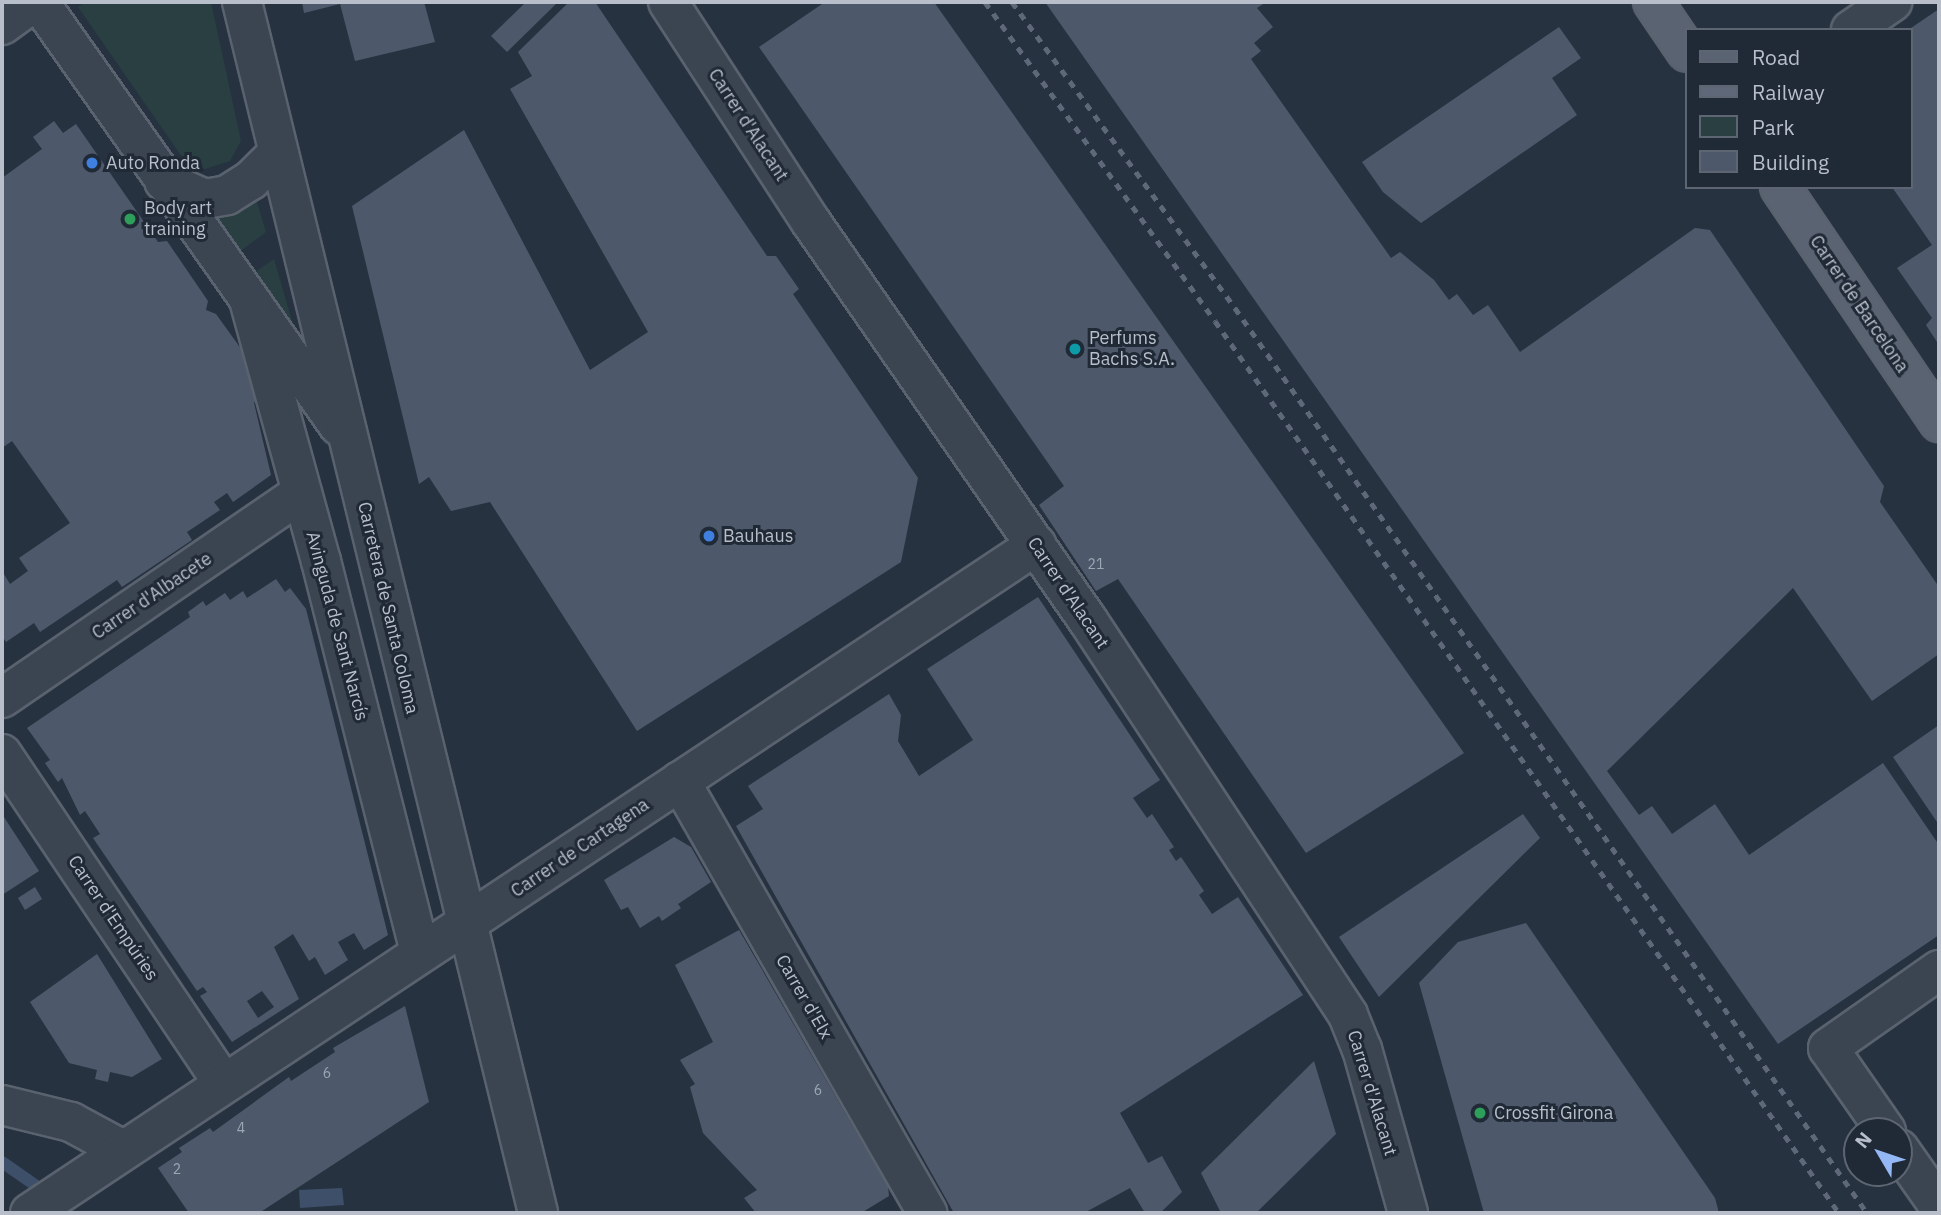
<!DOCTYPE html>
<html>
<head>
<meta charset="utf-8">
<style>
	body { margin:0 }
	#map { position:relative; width:1941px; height:1215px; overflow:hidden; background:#273241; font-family:"IBM Plex Sans",sans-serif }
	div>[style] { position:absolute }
	.green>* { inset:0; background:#293f42 }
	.water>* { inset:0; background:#3e4f69 }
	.stream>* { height:12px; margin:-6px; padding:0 6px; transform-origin:6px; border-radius:6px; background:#3e4f69 }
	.building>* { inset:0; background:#4d596a }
	.roads { filter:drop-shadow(2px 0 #59626e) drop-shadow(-2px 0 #59626e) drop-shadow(0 2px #59626e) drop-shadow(0 -2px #59626e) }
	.minor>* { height:38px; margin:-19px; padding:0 19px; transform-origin:19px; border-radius:19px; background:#3b4451 }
	.major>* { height:38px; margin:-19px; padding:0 19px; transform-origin:19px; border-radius:19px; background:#596371 }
	.rail>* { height:5px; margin-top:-2.5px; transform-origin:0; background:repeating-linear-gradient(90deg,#5e6878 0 7px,transparent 0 14px) }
	.dots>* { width:19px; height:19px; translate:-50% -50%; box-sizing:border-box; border:4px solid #202936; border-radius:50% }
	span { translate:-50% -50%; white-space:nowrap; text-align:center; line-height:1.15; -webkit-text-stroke:6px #202936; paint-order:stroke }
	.number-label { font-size:14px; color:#9da6b3 }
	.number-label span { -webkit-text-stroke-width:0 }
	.street-label { font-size:18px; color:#b8bfcb }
	.poi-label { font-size:18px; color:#b8bfcb }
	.left { translate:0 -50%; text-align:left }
	.frame { position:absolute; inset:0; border:4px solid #b8bfcb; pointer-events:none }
	.legend { position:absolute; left:1685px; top:28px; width:228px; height:161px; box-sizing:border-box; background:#202936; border:2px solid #5d6572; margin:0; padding:9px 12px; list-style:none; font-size:21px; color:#b8bfcb }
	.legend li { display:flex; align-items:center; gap:14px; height:35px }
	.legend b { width:35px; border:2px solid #5d6572 }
	.north { position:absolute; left:1843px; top:1117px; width:70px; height:70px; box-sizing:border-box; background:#202936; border:2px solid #5d6572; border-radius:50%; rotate:309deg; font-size:19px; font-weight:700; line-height:28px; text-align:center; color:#b8bfcb }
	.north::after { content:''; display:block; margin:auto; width:24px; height:32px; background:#93b8f5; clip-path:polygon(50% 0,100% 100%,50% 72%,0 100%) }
</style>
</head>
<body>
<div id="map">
	<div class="green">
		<i style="clip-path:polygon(86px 2px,211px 2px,241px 141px,230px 161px,205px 169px,192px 166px,180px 154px,78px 7px)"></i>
		<i style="clip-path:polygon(256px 199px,266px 232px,226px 262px,191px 207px)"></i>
		<i style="clip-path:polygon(274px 259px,304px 362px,242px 281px)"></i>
	</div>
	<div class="water">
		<i style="clip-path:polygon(342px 1188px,344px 1205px,300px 1208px,299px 1190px)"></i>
	</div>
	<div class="stream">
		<i style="left:2px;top:1162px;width:40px;rotate:34.9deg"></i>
	</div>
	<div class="building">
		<i style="clip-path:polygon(302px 2px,424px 2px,435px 42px,355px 61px,340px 4px,304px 13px)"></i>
		<i style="clip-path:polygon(526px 2px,558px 2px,507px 52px,491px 36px)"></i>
		<i style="clip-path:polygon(569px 2px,595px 2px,767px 256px,776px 256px,799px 289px,793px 294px,918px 478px,901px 562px,637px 731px,490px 502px,451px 511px,429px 477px,419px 484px,352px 206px,464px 130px,590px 370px,648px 332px,510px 89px,532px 76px,518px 52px)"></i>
		<i style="clip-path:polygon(825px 2px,934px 2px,1464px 753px,1306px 853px,1118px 579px,1096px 591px,1039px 505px,1064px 486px,759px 47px)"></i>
		<i style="clip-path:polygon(1045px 2px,1266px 2px,1257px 8px,1273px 27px,1254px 43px,1261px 51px,1251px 59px,1391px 258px,1400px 252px,1434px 280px,1449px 300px,1457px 294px,1473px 315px,1488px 305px,1520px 352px,1695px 228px,1710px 230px,1884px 486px,1880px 502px,1939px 587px,1939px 654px,1872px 701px,1793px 588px,1607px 771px,1639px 815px,1652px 806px,1672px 834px,1715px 804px,1749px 855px,1883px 763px,1939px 845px,1939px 935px,1778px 1044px)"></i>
		<i style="clip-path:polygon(1939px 9px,1939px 345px,1926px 325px,1932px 318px,1897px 268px,1932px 245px,1892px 187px,1911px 187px,1911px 28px)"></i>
		<i style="clip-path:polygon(1559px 27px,1581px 58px,1552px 78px,1577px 115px,1421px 223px,1383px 192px,1362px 162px)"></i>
		<i style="clip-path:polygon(54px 121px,63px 133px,76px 124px,158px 242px,167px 241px,208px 301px,206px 310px,216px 314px,252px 364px,259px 395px,254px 403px,271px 475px,233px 502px,227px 493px,214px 502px,220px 510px,187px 532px,192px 540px,122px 587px,117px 580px,40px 632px,34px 623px,6px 642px,2px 636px,2px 571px,10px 584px,28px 571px,19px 558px,70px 523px,12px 441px,2px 448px,2px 178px,42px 149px,33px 137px)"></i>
		<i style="clip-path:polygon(evenodd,276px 579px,285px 592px,290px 588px,306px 609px,388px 935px,364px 950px,354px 933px,338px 942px,348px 960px,325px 975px,315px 957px,309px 961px,293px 934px,274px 947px,299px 999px,232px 1042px,200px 996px,207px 992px,203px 987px,197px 991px,93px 838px,100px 834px,85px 811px,80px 815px,62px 778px,58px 782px,45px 763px,50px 760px,27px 728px,190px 617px,188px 612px,203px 601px,206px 606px,225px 593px,230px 600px,243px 591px,247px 598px,276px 579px,262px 991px,274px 1007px,258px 1018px,247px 1001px,262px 991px)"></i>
		<i style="clip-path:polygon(1038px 597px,1160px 780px,1133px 798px,1147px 818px,1152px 814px,1174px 847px,1169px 850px,1176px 861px,1181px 857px,1204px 891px,1199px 895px,1212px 914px,1238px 897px,1303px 995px,1120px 1113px,1148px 1163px,1162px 1156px,1182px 1192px,1160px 1213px,1145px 1213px,1130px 1188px,1084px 1213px,954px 1213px,736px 826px,763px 809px,748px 786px,889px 694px,901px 715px,898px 741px,919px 776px,973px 740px,927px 669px)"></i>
		<i style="clip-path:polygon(1939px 725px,1939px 825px,1893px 757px)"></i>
		<i style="clip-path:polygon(2px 814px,39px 871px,2px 895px)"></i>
		<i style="clip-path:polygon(1523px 814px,1540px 838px,1379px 997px,1339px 937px)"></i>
		<i style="clip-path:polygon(674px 837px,691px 847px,711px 882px,678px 904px,681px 908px,662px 921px,659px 916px,640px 928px,628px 907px,621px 910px,604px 880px)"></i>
		<i style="clip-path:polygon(35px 887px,42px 899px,25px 910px,18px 898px)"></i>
		<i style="clip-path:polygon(1526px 923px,1715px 1198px,1719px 1213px,1484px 1213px,1419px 983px,1458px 942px)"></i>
		<i style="clip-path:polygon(739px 930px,888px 1187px,889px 1196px,861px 1213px,756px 1213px,744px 1198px,757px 1190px,703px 1133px,690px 1087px,695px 1084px,680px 1060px,713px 1042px,675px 965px)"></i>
		<i style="clip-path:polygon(97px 954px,162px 1059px,132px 1077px,110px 1072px,108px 1082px,95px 1079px,97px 1070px,69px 1063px,30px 1002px)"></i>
		<i style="clip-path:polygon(405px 1006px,429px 1102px,259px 1213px,189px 1213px,158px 1168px,182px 1152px,179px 1148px,210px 1128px,213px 1132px,289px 1077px,291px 1081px,335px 1052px,333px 1048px)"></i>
		<i style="clip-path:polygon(1314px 1061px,1336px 1134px,1256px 1213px,1221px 1213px,1201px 1173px)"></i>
	</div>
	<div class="roads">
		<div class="minor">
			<i style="left:39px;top:2px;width:519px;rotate:54.72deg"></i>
			<i style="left:242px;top:2px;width:1247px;rotate:76.26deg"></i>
			<i style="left:668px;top:2px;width:262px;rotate:57deg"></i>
			<i style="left:811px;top:222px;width:484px;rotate:55.2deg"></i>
			<i style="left:1087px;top:619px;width:474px;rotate:56.6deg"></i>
			<i style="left:1348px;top:1015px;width:37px;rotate:68deg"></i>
			<i style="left:1362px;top:1049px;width:170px;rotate:74.3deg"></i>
			<i style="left:2px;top:25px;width:39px;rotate:-36deg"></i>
			<i style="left:1851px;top:30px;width:50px;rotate:-34.3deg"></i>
			<i style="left:164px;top:181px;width:45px;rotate:23.7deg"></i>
			<i style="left:205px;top:199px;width:22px;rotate:-10deg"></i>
			<i style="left:227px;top:195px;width:28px;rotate:-32deg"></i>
			<i style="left:251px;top:180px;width:37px;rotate:-45deg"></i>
			<i style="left:249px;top:300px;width:271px;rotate:74.6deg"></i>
			<i style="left:321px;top:561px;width:404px;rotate:75.8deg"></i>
			<i style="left:2px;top:698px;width:363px;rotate:-34.4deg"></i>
			<i style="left:2px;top:754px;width:396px;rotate:56.1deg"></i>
			<i style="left:680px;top:781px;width:498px;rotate:60.2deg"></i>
			<i style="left:2px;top:1105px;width:71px;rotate:13.8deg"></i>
			<i style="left:71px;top:1122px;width:59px;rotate:28.3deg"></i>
			<i style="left:1886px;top:1131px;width:101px;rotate:-124.9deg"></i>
			<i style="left:1828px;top:1048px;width:136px;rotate:-35.1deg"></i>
			<i style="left:1899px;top:1149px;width:70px;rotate:54.9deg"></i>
			<i style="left:30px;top:1213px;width:1208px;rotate:-33.58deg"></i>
		</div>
		<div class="major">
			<i style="left:1653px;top:2px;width:60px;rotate:55.8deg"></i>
			<i style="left:1780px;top:187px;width:284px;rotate:55.9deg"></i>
		</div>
	</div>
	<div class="rail">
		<i style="left:985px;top:2px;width:393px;rotate:54.2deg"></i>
		<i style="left:1215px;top:321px;width:1089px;rotate:55.03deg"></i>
		<i style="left:1012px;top:2px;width:379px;rotate:53.9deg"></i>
		<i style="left:1235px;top:308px;width:1104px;rotate:55.07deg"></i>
	</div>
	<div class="dots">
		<i style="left:92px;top:163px;background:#3f7fe0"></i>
		<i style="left:130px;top:219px;background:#2e9e5b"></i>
		<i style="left:1075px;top:349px;background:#0f9aa8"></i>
		<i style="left:709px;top:536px;background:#3f7fe0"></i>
		<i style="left:1480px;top:1113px;background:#2e9e5b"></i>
	</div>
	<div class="number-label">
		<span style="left:1096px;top:564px">21</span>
		<span style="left:327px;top:1073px">6</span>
		<span style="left:818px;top:1090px">6</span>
		<span style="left:241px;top:1128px">4</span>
		<span style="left:177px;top:1169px">2</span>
	</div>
	<div class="street-label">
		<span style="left:748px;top:125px;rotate:57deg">Carrer d'Alacant</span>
		<span style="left:1859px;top:304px;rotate:56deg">Carrer de Barcelona</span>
		<span style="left:1068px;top:593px;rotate:56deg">Carrer d'Alacant</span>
		<span style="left:152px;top:596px;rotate:-34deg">Carrer d'Albacete</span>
		<span style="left:388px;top:608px;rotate:77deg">Carretera de Santa Coloma</span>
		<span style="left:337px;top:626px;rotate:75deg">Avinguda de Sant Narcís</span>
		<span style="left:580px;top:848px;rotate:-34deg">Carrer de Cartagena</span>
		<span style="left:113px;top:918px;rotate:56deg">Carrer d'Empúries</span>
		<span style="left:804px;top:997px;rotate:60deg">Carrer d'Elx</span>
		<span style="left:1372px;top:1093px;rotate:73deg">Carrer d'Alacant</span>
	</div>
	<div class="poi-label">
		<span class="left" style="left:106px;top:163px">Auto Ronda</span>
		<span class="left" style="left:144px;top:219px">Body art<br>training</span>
		<span class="left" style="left:1089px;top:349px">Perfums<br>Bachs S.A.</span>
		<span class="left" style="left:723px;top:536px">Bauhaus</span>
		<span class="left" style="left:1494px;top:1113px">Crossfit Girona</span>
	</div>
	<div class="frame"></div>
	<ul class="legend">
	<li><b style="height:9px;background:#596371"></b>Road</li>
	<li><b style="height:9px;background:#5e6878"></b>Railway</li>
	<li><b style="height:19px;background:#293f42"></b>Park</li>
	<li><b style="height:19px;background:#4d596a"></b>Building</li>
	</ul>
	<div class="north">N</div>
</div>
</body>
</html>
